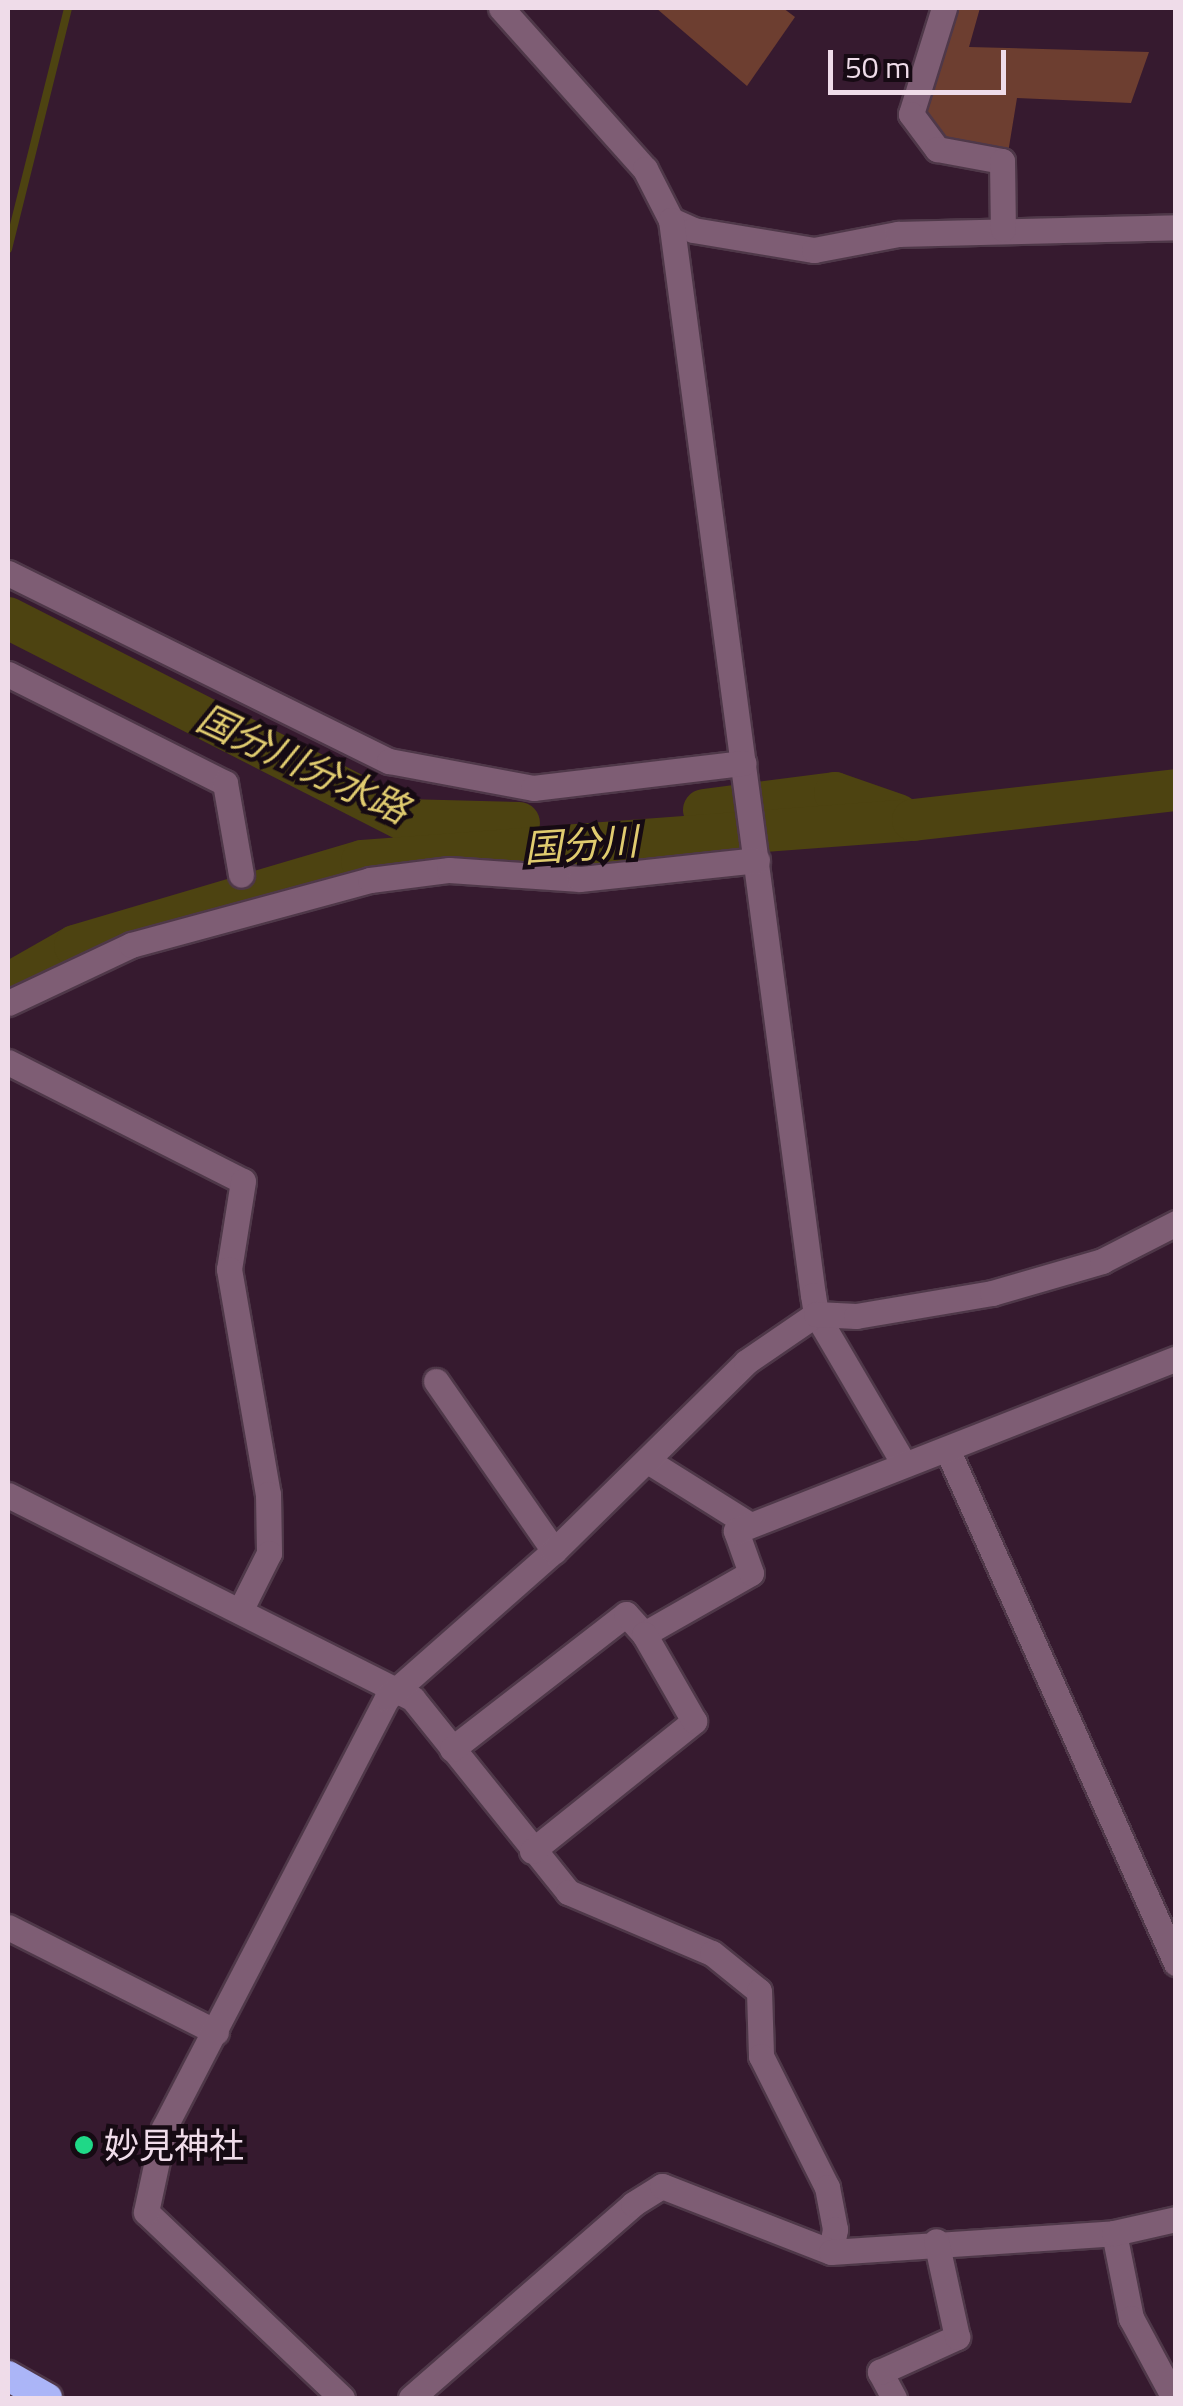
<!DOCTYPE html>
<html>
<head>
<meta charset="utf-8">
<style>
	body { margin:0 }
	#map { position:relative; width:1183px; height:2406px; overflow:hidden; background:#361a2f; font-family:"Titillium Web","Noto Sans JP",sans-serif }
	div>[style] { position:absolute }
	.green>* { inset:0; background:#6d3e30 }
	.stream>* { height:8px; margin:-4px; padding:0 4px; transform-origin:4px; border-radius:4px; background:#4d4311 }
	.river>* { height:42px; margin:-21px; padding:0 21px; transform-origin:21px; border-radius:21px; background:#4d4311 }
	.roads { filter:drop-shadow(2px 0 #4f3849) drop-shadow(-2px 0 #4f3849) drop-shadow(0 2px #4f3849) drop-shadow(0 -2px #4f3849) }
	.minor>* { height:25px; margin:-12.5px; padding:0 12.5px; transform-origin:12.5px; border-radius:12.5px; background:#7e5d74 }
	.highway>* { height:30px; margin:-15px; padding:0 15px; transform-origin:15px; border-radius:15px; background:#abb5f7 }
	.dots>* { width:28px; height:28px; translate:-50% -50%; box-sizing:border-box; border:5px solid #160a13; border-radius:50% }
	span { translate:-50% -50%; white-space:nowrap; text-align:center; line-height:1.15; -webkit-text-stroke:9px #160a13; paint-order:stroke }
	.poi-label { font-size:35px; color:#efdce9 }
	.left { translate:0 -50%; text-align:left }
	.water-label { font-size:38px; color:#e0cb6f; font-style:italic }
	.frame { position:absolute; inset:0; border:10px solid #efdce9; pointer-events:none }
	.scale { position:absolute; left:828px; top:50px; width:178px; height:45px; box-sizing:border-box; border:5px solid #efdce9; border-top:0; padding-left:12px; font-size:30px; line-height:35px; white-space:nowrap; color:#efdce9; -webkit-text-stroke:8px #160a13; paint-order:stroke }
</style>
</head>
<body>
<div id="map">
	<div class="green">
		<i style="clip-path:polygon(656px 8px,783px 8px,795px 17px,747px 86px)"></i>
		<i style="clip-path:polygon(950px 8px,980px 8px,969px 47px,1149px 52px,1131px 103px,1017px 98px,1008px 153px,940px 143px,918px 98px)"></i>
	</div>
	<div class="stream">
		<i style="left:8px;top:249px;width:248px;rotate:-76deg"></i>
	</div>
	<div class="river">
		<i style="left:8px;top:618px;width:445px;rotate:27deg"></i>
		<i style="left:405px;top:820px;width:114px;rotate:1.5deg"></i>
		<i style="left:704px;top:810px;width:132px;rotate:-7.4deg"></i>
		<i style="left:835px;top:793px;width:67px;rotate:19.2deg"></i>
		<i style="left:8px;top:984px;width:77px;rotate:-29.6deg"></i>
		<i style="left:75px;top:946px;width:299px;rotate:-16.5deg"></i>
		<i style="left:362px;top:861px;width:553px;rotate:-4.26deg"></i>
		<i style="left:913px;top:820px;width:265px;rotate:-6.5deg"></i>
	</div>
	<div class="roads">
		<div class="minor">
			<i style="left:501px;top:8px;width:216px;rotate:48.2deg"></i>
			<i style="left:645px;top:169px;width:57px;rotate:63deg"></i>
			<i style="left:671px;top:220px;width:24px;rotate:24deg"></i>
			<i style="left:693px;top:230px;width:123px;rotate:9.4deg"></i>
			<i style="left:814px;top:250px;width:86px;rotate:-10.8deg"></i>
			<i style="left:898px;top:234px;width:278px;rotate:-1.4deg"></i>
			<i style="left:944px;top:8px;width:111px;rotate:107.3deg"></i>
			<i style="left:911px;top:114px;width:44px;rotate:53.4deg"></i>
			<i style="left:937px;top:149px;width:66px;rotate:10.5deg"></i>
			<i style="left:1002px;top:161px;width:68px;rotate:89.2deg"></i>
			<i style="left:671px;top:220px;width:1084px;rotate:82.48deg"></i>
			<i style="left:813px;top:1295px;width:19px;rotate:81deg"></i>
			<i style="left:816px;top:1314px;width:172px;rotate:59.6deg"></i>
			<i style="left:8px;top:573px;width:425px;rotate:26.3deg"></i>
			<i style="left:389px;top:761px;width:147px;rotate:10.6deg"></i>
			<i style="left:533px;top:788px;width:212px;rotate:-6.8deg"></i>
			<i style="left:8px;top:674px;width:243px;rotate:26.7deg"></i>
			<i style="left:225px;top:783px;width:93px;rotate:80.1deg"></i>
			<i style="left:8px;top:1003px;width:136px;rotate:-25.2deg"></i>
			<i style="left:131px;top:945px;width:248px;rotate:-15.2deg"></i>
			<i style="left:370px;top:880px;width:80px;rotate:-7.2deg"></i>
			<i style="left:449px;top:870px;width:131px;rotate:3.9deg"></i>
			<i style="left:580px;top:879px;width:178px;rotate:-6.1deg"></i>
			<i style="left:8px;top:1062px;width:263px;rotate:26.9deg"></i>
			<i style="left:243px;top:1181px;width:89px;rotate:99deg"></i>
			<i style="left:229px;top:1269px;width:228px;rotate:80.2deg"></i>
			<i style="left:268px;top:1494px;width:59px;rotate:89deg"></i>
			<i style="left:269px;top:1553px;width:65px;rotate:116.6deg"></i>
			<i style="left:436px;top:1381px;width:207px;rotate:55.2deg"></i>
			<i style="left:947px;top:1449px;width:563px;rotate:65.99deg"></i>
			<i style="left:648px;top:1461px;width:120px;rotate:32.1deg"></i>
			<i style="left:8px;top:1495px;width:453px;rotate:26.7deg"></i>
			<i style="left:413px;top:1699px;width:248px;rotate:51.2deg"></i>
			<i style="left:568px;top:1892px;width:156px;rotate:23deg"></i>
			<i style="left:712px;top:1953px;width:60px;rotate:39deg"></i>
			<i style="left:759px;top:1991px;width:65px;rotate:88.2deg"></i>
			<i style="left:761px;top:2056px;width:147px;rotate:63.3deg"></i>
			<i style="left:827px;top:2187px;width:43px;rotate:79.2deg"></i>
			<i style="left:835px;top:2229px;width:23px;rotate:100deg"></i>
			<i style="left:452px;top:1749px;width:220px;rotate:-37.8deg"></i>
			<i style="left:626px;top:1614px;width:27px;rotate:48deg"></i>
			<i style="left:644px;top:1634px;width:123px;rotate:-29.7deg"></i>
			<i style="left:751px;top:1573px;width:45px;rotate:-109.7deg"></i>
			<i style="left:736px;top:1531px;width:472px;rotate:-21.4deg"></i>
			<i style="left:532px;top:1851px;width:208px;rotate:-38.7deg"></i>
			<i style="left:694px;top:1721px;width:100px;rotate:-119.9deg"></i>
			<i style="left:8px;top:1927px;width:233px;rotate:26.8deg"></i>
			<i style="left:1114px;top:2233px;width:87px;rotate:78.7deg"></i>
			<i style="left:1131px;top:2318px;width:91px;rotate:61.7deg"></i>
			<i style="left:342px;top:2398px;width:270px;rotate:-136.5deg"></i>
			<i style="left:146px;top:2212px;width:86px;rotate:-77.9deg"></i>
			<i style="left:164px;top:2128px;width:484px;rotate:-62.6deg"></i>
			<i style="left:387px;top:1698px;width:222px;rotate:-41.4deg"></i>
			<i style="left:554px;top:1551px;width:269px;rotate:-44.5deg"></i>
			<i style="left:746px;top:1362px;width:85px;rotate:-34.4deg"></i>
			<i style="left:816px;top:1314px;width:40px;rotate:2.9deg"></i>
			<i style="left:856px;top:1316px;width:138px;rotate:-9.6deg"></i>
			<i style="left:992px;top:1293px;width:115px;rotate:-16.2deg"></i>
			<i style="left:1102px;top:1261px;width:83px;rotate:-27.2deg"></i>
			<i style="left:411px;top:2398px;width:295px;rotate:-41.1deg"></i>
			<i style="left:633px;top:2204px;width:34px;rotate:-32deg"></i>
			<i style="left:662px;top:2186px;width:181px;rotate:21.3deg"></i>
			<i style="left:831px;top:2252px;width:284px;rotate:-3.8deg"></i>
			<i style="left:1114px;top:2233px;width:64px;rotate:-12.7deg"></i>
			<i style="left:894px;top:2398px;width:30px;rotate:-118deg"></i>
			<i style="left:880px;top:2372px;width:85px;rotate:-24.4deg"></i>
			<i style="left:957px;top:2337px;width:98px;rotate:-102.3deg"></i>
		</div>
		<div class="highway">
			<i style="left:8px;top:2376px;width:45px;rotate:29.4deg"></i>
		</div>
	</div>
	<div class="dots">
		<i style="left:84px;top:2145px;background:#1fd887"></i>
	</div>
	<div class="poi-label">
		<span class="left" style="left:104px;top:2145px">妙見神社</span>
	</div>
	<div class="water-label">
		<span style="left:303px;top:764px;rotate:25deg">国分川分水路</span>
		<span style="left:581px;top:845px;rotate:-4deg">国分川</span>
	</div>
	<div class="frame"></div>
	<div class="scale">50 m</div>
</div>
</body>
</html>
